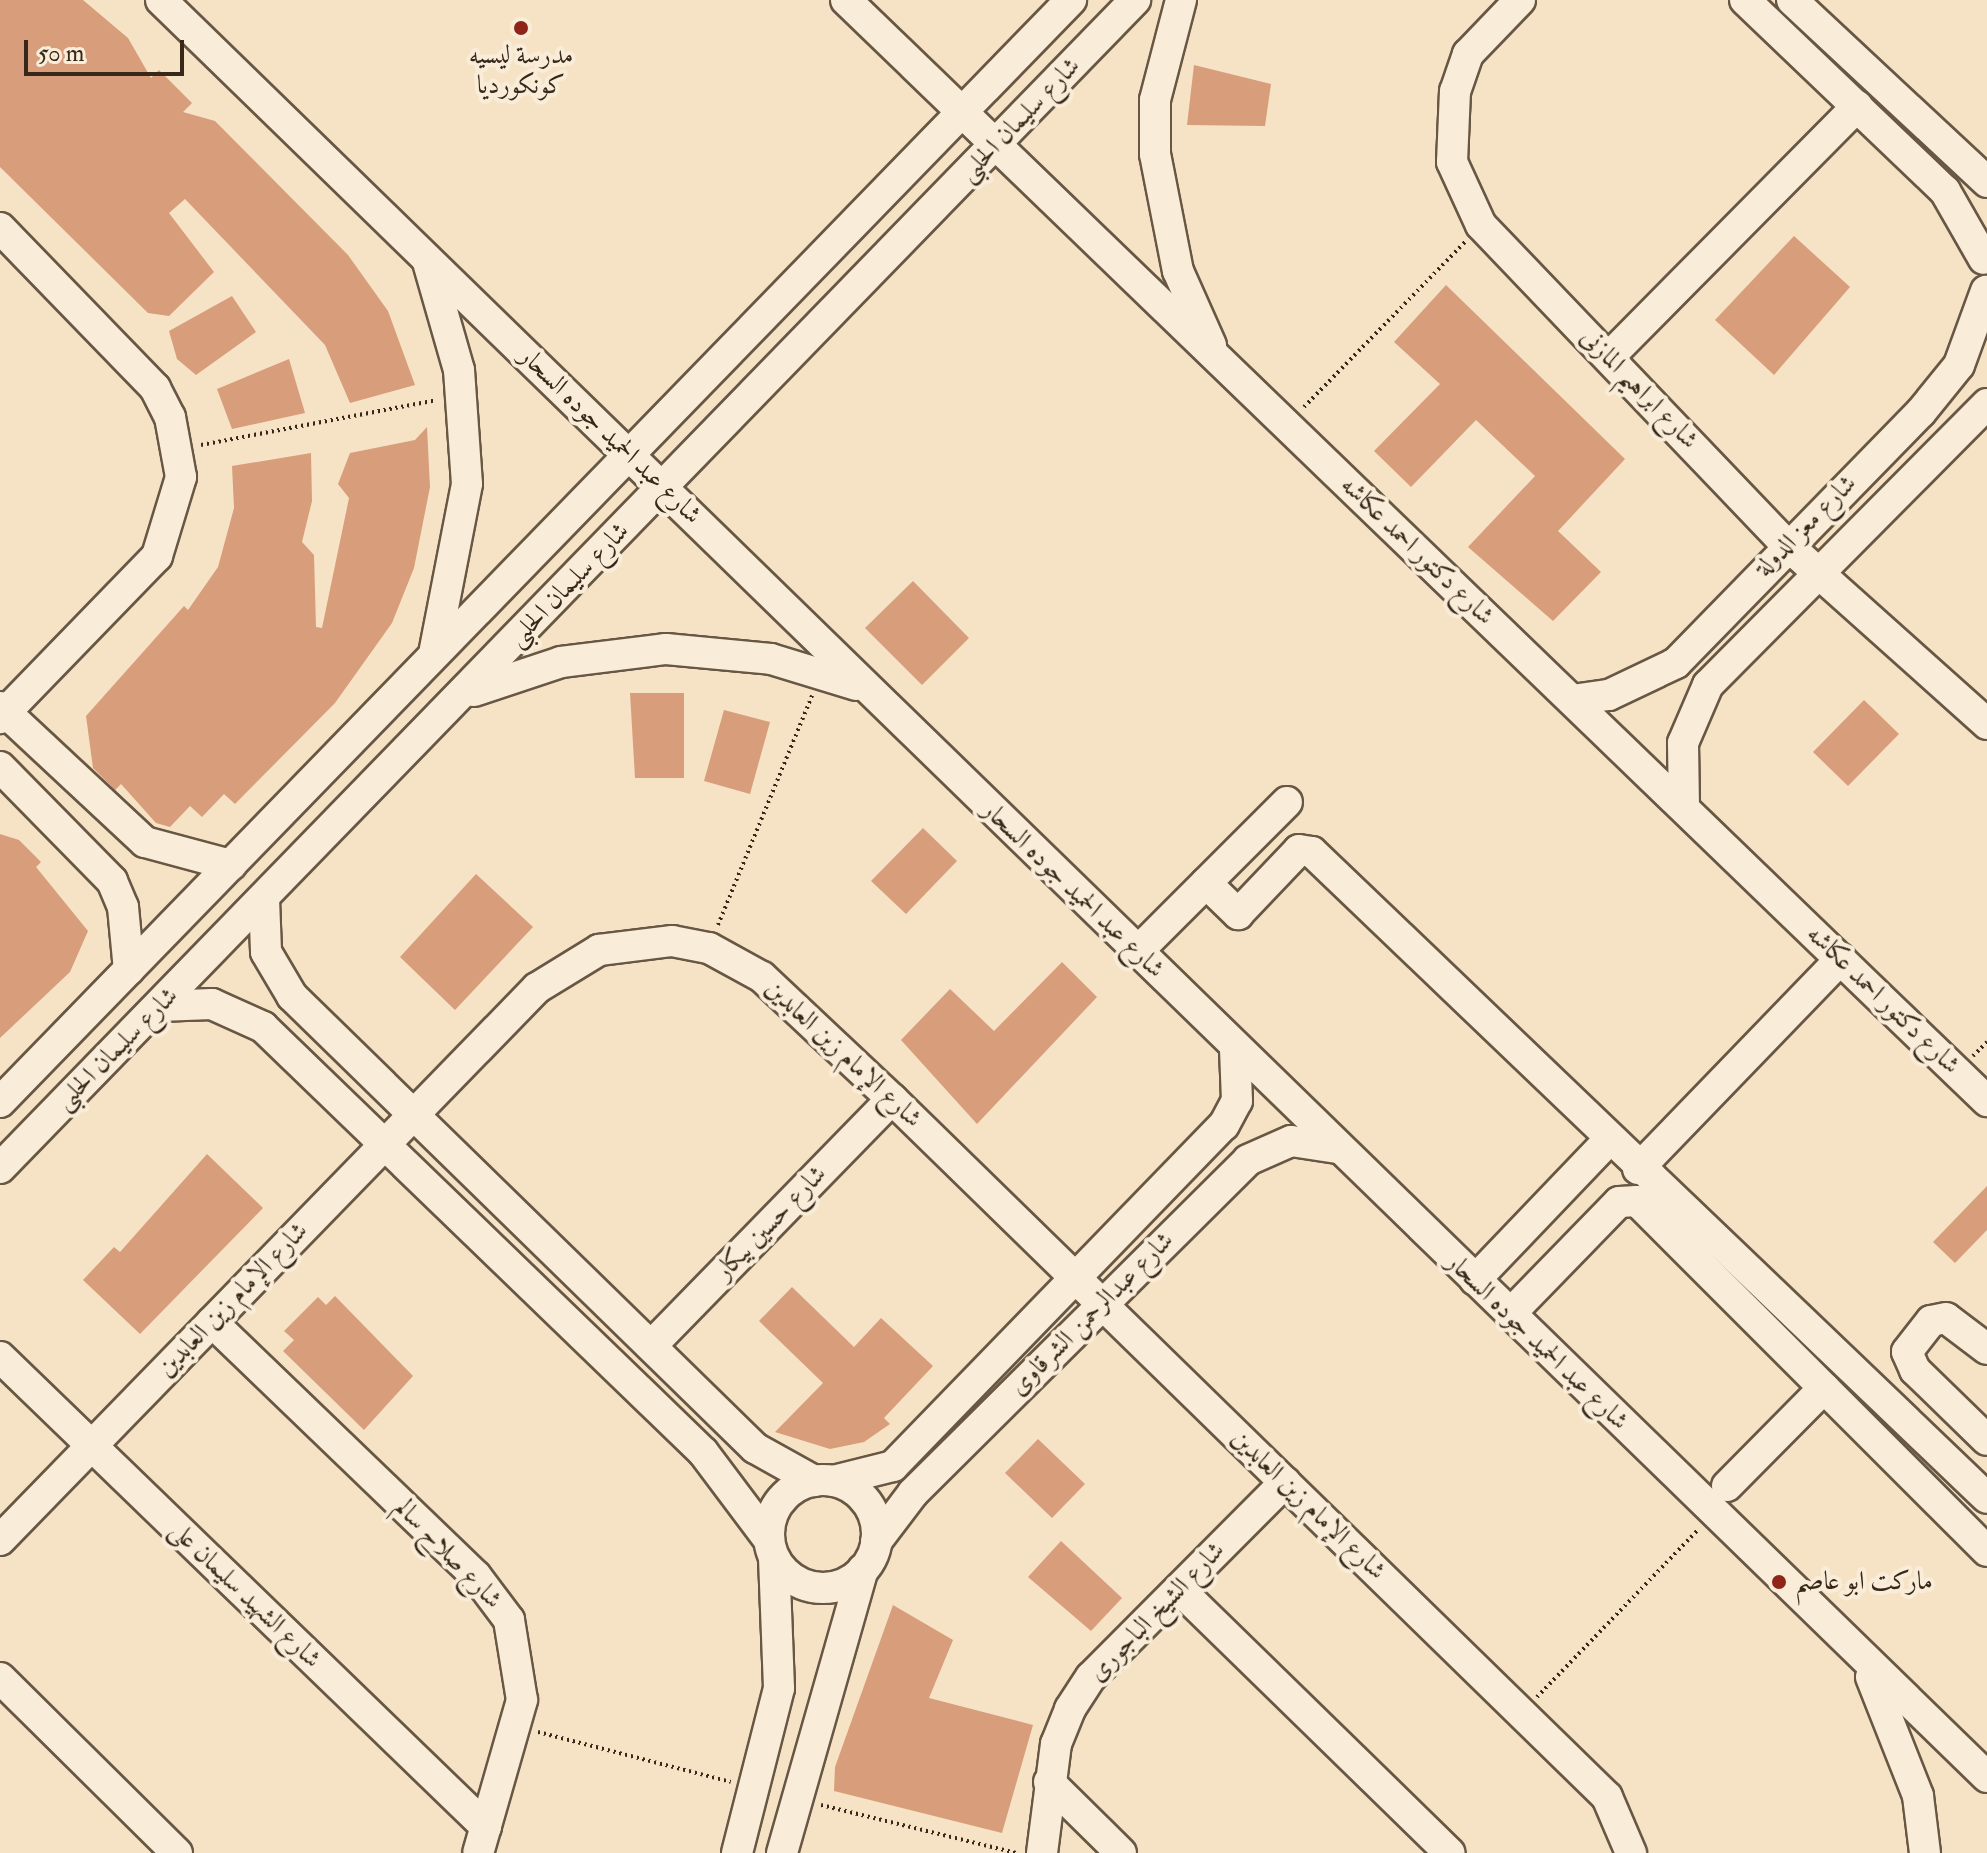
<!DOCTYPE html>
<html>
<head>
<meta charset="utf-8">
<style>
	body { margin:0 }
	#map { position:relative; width:1987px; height:1853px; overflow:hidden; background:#f6e3c5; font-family:"IM FELL Double Pica",Amiri,serif }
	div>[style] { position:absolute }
	.building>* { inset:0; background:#d89d7b }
	.path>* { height:4px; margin-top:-2px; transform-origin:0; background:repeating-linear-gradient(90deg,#382819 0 2px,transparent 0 6px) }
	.roads { filter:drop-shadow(2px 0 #685744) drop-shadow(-2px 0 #685744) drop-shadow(0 2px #685744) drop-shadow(0 -2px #685744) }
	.minor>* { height:30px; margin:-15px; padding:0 15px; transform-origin:15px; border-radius:15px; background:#f9edd9 }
	.minor>.ring { margin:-15px; padding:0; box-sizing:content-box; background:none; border:30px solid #f9edd9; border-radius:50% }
	.dots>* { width:22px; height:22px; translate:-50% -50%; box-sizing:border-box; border:4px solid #f9edd9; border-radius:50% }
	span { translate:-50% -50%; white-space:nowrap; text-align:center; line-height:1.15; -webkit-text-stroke:8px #f9edd9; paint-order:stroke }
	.poi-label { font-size:26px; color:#382819 }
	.left { translate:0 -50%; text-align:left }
	.street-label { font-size:26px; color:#382819 }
	.scale { position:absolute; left:24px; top:40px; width:160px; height:36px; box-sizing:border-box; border:4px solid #382819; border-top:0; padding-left:10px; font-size:24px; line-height:28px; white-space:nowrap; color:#382819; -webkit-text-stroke:6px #f9edd9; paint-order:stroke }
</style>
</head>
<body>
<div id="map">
	<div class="building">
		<i style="clip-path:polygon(0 0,83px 0,128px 38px,151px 78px,159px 70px,192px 103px,183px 112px,215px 121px,348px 255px,388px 311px,415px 385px,350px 403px,325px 345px,185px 199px,169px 213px,214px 272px,169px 316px,148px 313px,0 167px)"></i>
		<i style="clip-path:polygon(1194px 65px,1271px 84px,1265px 126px,1187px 125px)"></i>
		<i style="clip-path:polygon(1794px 236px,1850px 287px,1774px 375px,1715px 320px)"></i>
		<i style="clip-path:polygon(1446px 285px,1625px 459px,1558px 531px,1601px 572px,1553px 621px,1468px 547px,1535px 476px,1476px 420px,1411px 487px,1374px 451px,1440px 384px,1394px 342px)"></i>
		<i style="clip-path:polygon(232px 296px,256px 332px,196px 375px,177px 359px,169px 331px)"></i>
		<i style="clip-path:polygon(289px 359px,305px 413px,232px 429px,217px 389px)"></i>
		<i style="clip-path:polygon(427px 427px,430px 487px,414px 568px,392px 623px,335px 703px,235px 804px,224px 794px,202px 817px,190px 806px,170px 827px,156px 823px,121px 784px,115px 790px,93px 768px,86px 716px,184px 606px,188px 610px,218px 567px,234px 508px,232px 466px,311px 453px,312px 501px,302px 542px,314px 555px,316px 627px,322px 628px,349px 498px,338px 484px,350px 453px,415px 440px)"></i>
		<i style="clip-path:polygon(913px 581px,969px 638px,922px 685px,865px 628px)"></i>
		<i style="clip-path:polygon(630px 693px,684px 693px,684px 778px,635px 778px)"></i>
		<i style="clip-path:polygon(1864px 700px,1899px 734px,1848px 786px,1813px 752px)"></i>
		<i style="clip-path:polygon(724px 710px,770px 722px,750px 794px,704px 781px)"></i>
		<i style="clip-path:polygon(923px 828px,957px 861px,906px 914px,871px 881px)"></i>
		<i style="clip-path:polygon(0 834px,19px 840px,41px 862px,36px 867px,88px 931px,70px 972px,0 1038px)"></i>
		<i style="clip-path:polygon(476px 874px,533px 927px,455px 1010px,400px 957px)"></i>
		<i style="clip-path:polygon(1062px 962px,1097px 997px,977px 1124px,901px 1040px,950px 989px,994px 1031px)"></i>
		<i style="clip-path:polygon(207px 1154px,263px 1208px,140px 1334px,83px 1280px,114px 1247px,120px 1252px)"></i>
		<i style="clip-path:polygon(1987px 1186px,1987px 1230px,1955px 1263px,1933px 1242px)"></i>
		<i style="clip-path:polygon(792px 1287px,854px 1347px,881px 1318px,933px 1366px,884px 1418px,890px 1424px,864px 1442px,830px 1449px,775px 1432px,823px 1383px,759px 1321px)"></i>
		<i style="clip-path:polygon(335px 1296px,413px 1376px,364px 1430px,283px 1351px,294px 1340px,284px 1331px,318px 1297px,326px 1305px)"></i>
		<i style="clip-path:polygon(1038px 1439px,1085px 1484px,1052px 1518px,1005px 1473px)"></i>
		<i style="clip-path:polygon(1061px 1541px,1122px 1598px,1091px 1631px,1028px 1577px)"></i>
		<i style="clip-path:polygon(893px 1605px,953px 1640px,929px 1698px,1033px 1725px,1002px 1833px,834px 1791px,835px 1767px)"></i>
	</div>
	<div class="path">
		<i style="left:1304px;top:407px;width:232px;rotate:-45.7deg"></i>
		<i style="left:201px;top:445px;width:239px;rotate:-10.8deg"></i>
		<i style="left:718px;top:925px;width:248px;rotate:-67.7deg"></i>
		<i style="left:1973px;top:1056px;width:20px;rotate:-45deg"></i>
		<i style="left:1537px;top:1697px;width:231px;rotate:-46.1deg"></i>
		<i style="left:538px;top:1732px;width:199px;rotate:14.5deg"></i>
		<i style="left:821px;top:1805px;width:202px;rotate:13.8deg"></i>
	</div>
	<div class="roads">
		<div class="minor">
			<i style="left:161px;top:0;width:2548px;rotate:44.22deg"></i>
			<i style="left:846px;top:0;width:1586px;rotate:43.98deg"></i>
			<i style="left:1181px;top:0;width:103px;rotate:104.6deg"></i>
			<i style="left:1155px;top:100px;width:54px;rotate:90deg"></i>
			<i style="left:1155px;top:154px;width:119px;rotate:78.9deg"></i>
			<i style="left:1178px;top:271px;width:81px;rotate:66deg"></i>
			<i style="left:1520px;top:0;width:75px;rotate:133.9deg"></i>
			<i style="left:1468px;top:54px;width:39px;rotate:109deg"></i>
			<i style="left:1455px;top:91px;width:71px;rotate:92.4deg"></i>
			<i style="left:1452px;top:162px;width:69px;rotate:65.3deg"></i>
			<i style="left:1481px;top:225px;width:441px;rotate:46.3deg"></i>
			<i style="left:1786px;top:544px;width:270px;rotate:41.8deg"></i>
			<i style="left:1745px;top:0;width:277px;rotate:43.7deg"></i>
			<i style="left:1945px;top:191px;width:78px;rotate:60.2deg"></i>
			<i style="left:1792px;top:0;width:267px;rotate:43deg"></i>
			<i style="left:0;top:228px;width:223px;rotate:45.9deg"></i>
			<i style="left:155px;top:388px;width:33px;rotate:63deg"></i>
			<i style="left:170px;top:417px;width:61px;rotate:79.6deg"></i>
			<i style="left:181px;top:477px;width:83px;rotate:106.9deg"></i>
			<i style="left:157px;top:556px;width:226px;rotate:134.1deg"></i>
			<i style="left:428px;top:262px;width:112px;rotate:74deg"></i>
			<i style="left:459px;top:370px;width:114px;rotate:86deg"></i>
			<i style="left:467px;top:484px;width:173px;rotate:101deg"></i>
			<i style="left:1609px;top:357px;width:353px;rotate:-45.3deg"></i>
			<i style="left:474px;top:691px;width:92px;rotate:-18.4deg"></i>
			<i style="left:561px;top:662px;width:106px;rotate:-7.1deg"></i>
			<i style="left:666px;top:649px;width:105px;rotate:5.4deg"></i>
			<i style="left:771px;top:659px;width:89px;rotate:17deg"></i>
			<i style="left:1572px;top:700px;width:37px;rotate:-8deg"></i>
			<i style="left:1609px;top:695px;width:74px;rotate:-25.5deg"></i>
			<i style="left:1676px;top:663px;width:351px;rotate:-45.7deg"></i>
			<i style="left:1921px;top:412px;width:60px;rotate:-51deg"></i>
			<i style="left:1959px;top:365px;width:79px;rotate:-70deg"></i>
			<i style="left:0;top:707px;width:198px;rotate:43deg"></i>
			<i style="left:145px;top:842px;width:89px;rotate:15deg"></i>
			<i style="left:0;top:767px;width:160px;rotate:45.5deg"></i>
			<i style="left:112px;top:881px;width:28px;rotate:67deg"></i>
			<i style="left:123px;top:907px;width:63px;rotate:84.6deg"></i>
			<i style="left:1684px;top:807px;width:64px;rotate:-90.9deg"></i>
			<i style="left:1683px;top:743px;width:63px;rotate:-66.7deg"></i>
			<i style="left:1708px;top:685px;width:396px;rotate:-45.2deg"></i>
			<i style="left:1206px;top:883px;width:45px;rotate:44.1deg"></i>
			<i style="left:1238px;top:914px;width:88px;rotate:-46.4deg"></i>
			<i style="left:1299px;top:850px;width:13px;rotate:9deg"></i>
			<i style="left:1312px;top:852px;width:934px;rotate:43.74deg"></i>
			<i style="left:264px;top:899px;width:53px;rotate:87.8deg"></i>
			<i style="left:266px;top:952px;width:51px;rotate:59.4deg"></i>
			<i style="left:292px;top:996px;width:647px;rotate:44.31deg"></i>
			<i style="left:755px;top:1448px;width:68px;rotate:29.2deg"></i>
			<i style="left:1137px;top:952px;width:212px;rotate:-45deg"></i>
			<i style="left:159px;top:1006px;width:53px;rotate:-2.2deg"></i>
			<i style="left:212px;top:1004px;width:56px;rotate:24.3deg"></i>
			<i style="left:263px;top:1027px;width:612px;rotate:44.01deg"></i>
			<i style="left:703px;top:1452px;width:110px;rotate:53.1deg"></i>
			<i style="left:0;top:1102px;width:1537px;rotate:-45.82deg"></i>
			<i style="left:0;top:1168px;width:1629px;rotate:-45.82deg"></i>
			<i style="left:1638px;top:1169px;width:292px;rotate:-46deg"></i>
			<i style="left:1475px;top:1280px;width:194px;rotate:-46.3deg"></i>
			<i style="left:1510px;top:1314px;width:156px;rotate:-45.8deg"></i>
			<i style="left:1619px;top:1202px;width:18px;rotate:-3deg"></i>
			<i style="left:1637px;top:1201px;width:495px;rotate:45deg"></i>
			<i style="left:212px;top:1322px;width:366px;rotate:43.9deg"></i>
			<i style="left:476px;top:1576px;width:55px;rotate:53.1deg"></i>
			<i style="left:509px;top:1620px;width:81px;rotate:80.8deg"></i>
			<i style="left:522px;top:1700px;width:159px;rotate:106deg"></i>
			<i style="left:651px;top:1346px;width:345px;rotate:-45.7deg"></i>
			<i style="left:1987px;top:1349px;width:51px;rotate:-142.9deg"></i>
			<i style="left:1946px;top:1318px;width:15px;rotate:169deg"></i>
			<i style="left:1931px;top:1321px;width:39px;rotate:128deg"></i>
			<i style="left:1907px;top:1352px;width:20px;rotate:66deg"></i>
			<i style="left:1915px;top:1370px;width:100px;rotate:44.2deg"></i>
			<i style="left:0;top:1357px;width:676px;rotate:44.04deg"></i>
			<i class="ring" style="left:769px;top:1480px;width:78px;height:78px"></i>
			<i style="left:833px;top:1481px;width:62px;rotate:-14deg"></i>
			<i style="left:893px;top:1466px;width:475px;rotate:-45.9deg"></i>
			<i style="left:1224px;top:1125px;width:27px;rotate:-62deg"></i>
			<i style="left:1237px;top:1101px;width:53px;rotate:-92.2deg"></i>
			<i style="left:1727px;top:1486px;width:138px;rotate:-45.3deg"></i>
			<i style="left:0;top:1540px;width:770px;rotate:-45.79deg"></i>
			<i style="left:537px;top:988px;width:73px;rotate:-31.5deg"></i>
			<i style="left:599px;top:950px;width:74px;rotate:-7deg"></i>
			<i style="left:672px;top:941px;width:38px;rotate:11deg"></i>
			<i style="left:709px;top:948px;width:60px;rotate:28.7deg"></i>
			<i style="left:762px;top:977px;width:178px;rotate:43.2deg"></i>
			<i style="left:892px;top:1099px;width:999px;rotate:44.31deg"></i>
			<i style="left:1607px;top:1797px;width:61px;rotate:66.8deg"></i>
			<i style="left:876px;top:1542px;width:61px;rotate:-52.9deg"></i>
			<i style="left:913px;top:1493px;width:472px;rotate:-44.8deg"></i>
			<i style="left:1248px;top:1160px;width:47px;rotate:-23.8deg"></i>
			<i style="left:1291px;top:1141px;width:48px;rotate:8.5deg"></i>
			<i style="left:1179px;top:1589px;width:378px;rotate:44.3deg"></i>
			<i style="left:1871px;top:1677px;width:128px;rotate:68.4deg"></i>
			<i style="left:1918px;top:1796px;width:57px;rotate:83deg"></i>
			<i style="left:0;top:1678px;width:249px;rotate:44.7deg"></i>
			<i style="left:1049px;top:1782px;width:101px;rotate:44.6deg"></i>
			<i style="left:737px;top:1853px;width:170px;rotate:-75.7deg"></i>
			<i style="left:779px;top:1688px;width:130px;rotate:-92.2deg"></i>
			<i style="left:782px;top:1853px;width:295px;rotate:-74.1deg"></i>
			<i style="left:1042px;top:1853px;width:110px;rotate:-82.7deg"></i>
			<i style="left:1056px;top:1744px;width:38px;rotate:-68deg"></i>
			<i style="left:1070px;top:1709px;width:38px;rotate:-57deg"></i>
			<i style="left:1091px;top:1677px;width:275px;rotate:-45.1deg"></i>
		</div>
	</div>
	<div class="dots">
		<i style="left:521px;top:28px;background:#8f2418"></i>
		<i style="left:1779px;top:1582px;background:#8f2418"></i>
	</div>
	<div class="poi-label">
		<span style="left:521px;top:71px">مدرسة ليسيه<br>كونكورديا</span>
		<span class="left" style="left:1795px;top:1582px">ماركت ابو عاصم</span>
	</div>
	<div class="street-label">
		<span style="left:1020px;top:120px;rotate:-46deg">شارع سليمان الحلبى</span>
		<span style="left:1639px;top:389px;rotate:46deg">شارع ابراهيم المازنى</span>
		<span style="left:610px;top:436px;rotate:44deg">شارع عبد الحميد جوده السحار</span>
		<span style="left:1806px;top:526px;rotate:-45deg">شارع معز الدولة</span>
		<span style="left:1417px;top:551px;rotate:44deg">شارع دكتور احمد عكاشه</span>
		<span style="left:569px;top:585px;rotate:-46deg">شارع سليمان الحلبى</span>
		<span style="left:1073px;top:890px;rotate:44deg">شارع عبد الحميد جوده السحار</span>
		<span style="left:1883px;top:1000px;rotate:44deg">شارع دكتور احمد عكاشه</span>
		<span style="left:117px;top:1049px;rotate:-45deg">شارع سليمان الحلبى</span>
		<span style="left:843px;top:1054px;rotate:43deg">شارع الإمام زين العابدين</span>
		<span style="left:771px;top:1223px;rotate:-46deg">شارع حسين بيكار</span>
		<span style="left:233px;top:1300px;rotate:-46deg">شارع الإمام زين العابدين</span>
		<span style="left:1092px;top:1314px;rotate:-45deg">شارع عبدالرحمن الشرقاوى</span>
		<span style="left:1537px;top:1342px;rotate:44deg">شارع عبد الحميد جوده السحار</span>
		<span style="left:1308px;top:1505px;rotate:44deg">شارع الإمام زين العابدين</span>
		<span style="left:448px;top:1554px;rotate:46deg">شارع صلاح سالم</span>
		<span style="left:245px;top:1595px;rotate:44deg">شارع الشهيد سليمان على</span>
		<span style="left:1157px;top:1612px;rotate:-46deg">شارع الشيخ الباجورى</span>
	</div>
	<div class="scale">50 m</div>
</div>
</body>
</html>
